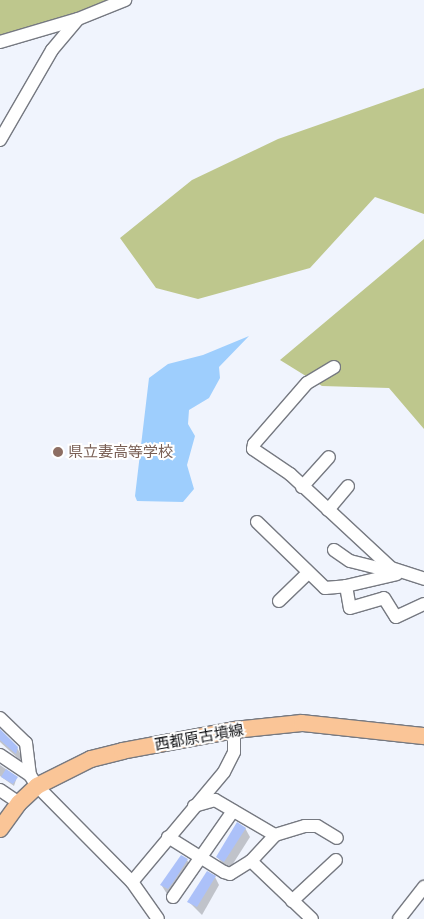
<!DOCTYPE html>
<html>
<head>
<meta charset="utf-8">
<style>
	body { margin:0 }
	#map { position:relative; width:424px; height:919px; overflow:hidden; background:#f0f4fd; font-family:"Space Grotesk","Noto Sans JP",sans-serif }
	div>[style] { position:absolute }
	.green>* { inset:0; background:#bec78d }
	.water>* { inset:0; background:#9ecefd }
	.shadow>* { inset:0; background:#0003 }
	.building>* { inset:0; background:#acc1f9 }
	.roads { filter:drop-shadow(1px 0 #767981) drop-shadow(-1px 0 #767981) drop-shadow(0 1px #767981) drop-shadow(0 -1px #767981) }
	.minor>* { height:12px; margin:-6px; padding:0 6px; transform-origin:6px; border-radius:6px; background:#fff }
	.major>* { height:16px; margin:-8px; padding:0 8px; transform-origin:8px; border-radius:8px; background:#fac597 }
	.dots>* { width:14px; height:14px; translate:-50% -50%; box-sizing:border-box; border:2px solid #fff; border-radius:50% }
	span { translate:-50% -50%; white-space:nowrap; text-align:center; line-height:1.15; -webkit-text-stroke:4px #fff; paint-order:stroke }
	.education-label { font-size:15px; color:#785e54 }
	.left { translate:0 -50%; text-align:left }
	.street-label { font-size:15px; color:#111215 }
</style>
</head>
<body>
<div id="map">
	<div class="green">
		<i style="clip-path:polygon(0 0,125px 0,0 42px)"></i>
		<i style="clip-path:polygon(424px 88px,424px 214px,375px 197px,310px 268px,198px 299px,156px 288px,120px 238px,192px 180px,278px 139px)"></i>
		<i style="clip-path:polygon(424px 239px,424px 429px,389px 388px,322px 386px,280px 360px)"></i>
	</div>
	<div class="water">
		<i style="clip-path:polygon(249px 336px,219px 367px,220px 378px,209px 398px,189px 410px,188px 424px,195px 436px,187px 465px,194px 489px,183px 502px,137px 501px,135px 496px,149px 378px,168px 364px,203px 355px)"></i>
	</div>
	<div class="shadow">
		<i style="clip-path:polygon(0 731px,17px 748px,22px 756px,21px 761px,0 742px)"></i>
		<i style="clip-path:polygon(0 765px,17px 777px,14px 786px,0 776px)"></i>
		<i style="clip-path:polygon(245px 828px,250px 837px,229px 870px,217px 857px)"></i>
		<i style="clip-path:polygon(187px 860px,192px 868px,173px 897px,167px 894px,162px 886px)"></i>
		<i style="clip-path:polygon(215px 877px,219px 885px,202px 915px,189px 902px)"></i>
	</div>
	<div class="building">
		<i style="clip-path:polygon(0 729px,18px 747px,16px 754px,0 740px)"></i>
		<i style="clip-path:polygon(6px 769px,18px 777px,13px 784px,1px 777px)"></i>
		<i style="clip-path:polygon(237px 822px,246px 828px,224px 862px,216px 857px)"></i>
		<i style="clip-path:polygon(181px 855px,188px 859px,174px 881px,168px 889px,160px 885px)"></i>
		<i style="clip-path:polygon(207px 871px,216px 876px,197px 907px,187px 902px)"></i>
	</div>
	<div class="roads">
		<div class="minor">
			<i style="left:0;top:42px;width:81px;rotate:-16.4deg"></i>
			<i style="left:0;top:140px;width:104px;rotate:-60deg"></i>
			<i style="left:52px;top:50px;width:40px;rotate:-50deg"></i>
			<i style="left:78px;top:19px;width:51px;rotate:-22deg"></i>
			<i style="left:334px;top:367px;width:31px;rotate:149deg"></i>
			<i style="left:307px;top:383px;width:81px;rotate:131deg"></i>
			<i style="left:254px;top:444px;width:5px;rotate:101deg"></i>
			<i style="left:253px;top:449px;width:45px;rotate:34deg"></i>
			<i style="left:290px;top:474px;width:138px;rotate:42.9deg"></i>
			<i style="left:391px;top:568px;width:35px;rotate:18deg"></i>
			<i style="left:302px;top:487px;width:40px;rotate:-48deg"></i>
			<i style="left:328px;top:510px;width:31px;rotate:-50deg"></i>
			<i style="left:257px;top:522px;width:95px;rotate:44.1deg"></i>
			<i style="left:325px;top:588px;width:21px;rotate:-5deg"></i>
			<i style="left:346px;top:586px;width:22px;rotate:80deg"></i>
			<i style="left:350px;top:608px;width:35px;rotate:-16deg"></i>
			<i style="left:384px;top:598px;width:22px;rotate:58deg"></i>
			<i style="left:396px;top:617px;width:31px;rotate:-25deg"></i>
			<i style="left:334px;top:550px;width:19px;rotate:35deg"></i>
			<i style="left:350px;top:561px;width:37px;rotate:14deg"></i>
			<i style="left:386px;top:570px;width:5px;rotate:-22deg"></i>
			<i style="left:346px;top:586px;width:52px;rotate:-13.2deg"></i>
			<i style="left:279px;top:601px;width:39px;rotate:-44deg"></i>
			<i style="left:0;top:718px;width:36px;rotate:44deg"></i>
			<i style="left:26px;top:743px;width:32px;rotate:83deg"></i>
			<i style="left:30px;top:775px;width:13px;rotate:58deg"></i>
			<i style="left:37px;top:786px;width:135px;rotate:45.3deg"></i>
			<i style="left:132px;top:882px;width:45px;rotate:54.9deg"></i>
			<i style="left:0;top:755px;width:36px;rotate:34deg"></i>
			<i style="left:0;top:790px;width:23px;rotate:34deg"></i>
			<i style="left:194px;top:806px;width:22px;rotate:-16deg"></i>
			<i style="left:215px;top:800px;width:69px;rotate:30.3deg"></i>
			<i style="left:168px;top:837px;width:66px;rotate:32deg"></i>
			<i style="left:224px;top:872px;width:6px;rotate:18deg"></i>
			<i style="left:230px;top:874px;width:25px;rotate:-32deg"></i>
			<i style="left:251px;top:861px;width:84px;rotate:43.6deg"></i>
			<i style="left:251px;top:861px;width:35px;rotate:-47deg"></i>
			<i style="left:275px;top:835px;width:31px;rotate:-17deg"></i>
			<i style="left:305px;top:826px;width:12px"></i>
			<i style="left:317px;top:826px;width:23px;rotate:31deg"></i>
			<i style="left:132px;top:882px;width:143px;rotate:-50.1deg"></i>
			<i style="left:224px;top:772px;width:22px;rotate:-63deg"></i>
			<i style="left:234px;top:752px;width:22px;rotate:-90deg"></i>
			<i style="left:173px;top:897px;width:105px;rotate:-55.1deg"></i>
			<i style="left:292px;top:901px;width:60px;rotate:-43deg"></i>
			<i style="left:399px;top:919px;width:41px;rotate:-52deg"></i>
		</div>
		<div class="major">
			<i style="left:0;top:829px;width:32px;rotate:-54deg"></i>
			<i style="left:19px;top:803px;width:25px;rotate:-43deg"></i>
			<i style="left:37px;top:786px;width:60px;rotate:-26.6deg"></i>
			<i style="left:91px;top:759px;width:32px;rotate:-14deg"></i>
			<i style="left:122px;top:751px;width:114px;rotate:-10.6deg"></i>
			<i style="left:234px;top:730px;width:68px;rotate:-5.9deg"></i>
			<i style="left:302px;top:723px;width:123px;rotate:6.1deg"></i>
		</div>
	</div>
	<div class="dots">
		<i style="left:58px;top:452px;background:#8d6e63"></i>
	</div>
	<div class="education-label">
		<span class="left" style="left:68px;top:452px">県立妻高等学校</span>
	</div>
	<div class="street-label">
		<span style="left:199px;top:737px;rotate:-10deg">西都原古墳線</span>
	</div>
</div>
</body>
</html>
